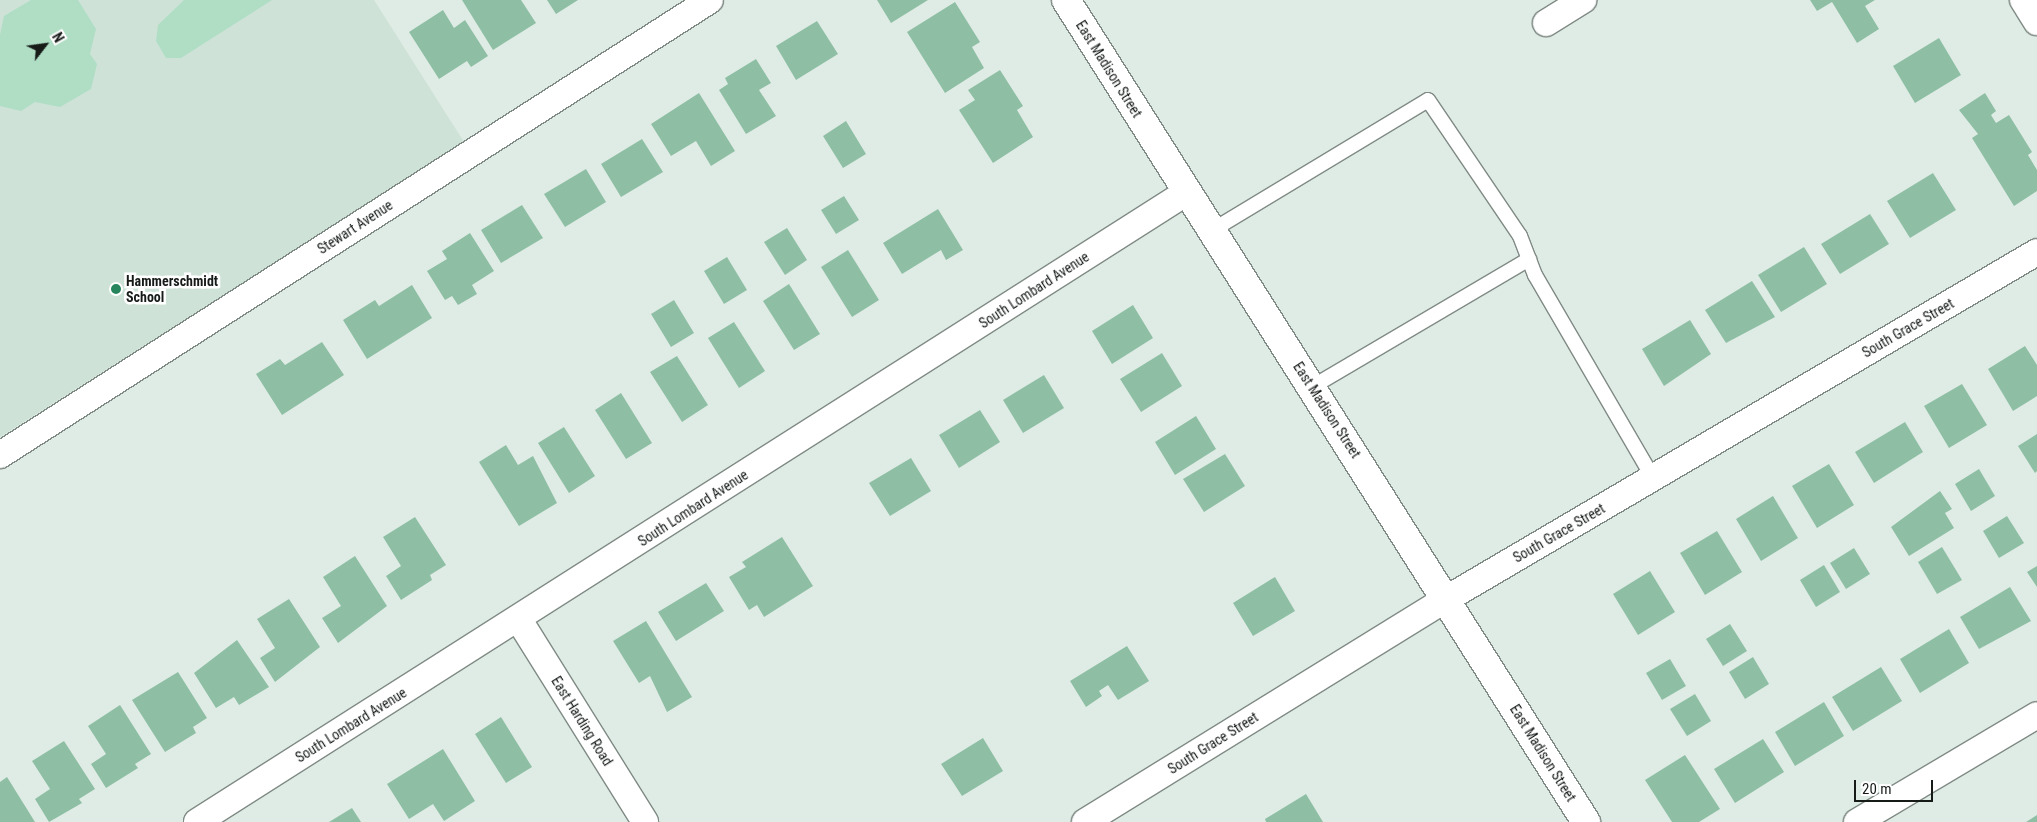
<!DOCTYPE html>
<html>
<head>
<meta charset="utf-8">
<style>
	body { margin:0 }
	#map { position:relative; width:2037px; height:822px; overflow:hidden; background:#dfece5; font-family:"Roboto Condensed",sans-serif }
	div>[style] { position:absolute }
	.built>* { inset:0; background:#cee2d7 }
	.green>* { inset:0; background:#afdec5 }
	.building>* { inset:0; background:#8ebfa4 }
	.roads { filter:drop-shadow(1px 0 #808b85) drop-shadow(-1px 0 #808b85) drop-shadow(0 1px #808b85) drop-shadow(0 -1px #808b85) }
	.lane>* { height:14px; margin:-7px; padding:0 7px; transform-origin:7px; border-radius:7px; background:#fff }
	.street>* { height:26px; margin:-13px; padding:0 13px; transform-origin:13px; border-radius:13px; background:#fff }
	.secondary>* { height:28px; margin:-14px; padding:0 14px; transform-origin:14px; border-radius:14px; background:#fff }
	.dots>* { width:14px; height:14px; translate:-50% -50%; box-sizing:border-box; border:2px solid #fff; border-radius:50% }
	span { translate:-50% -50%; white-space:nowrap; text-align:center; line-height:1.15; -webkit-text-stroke:5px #fff; paint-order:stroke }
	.street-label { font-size:14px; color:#161b18 }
	.poi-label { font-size:14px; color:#161b18; font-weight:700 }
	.left { translate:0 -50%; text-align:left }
	.north { position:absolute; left:20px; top:20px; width:50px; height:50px; -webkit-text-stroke:4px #fff; paint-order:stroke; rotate:60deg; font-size:14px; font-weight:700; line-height:20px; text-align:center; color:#161b18 }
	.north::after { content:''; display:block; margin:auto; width:18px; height:22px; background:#161b18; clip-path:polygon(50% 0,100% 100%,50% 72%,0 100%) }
	.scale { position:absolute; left:1854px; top:780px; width:79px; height:22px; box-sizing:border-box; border:2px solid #161b18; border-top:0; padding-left:6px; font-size:15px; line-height:18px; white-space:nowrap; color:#161b18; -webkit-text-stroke:4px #fff; paint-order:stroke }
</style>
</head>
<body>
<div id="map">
	<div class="built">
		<i style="clip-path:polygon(0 0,374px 0,464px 142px,0 437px)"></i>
	</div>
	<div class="green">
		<i style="clip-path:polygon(31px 0,78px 0,96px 29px,90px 54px,97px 64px,91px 89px,60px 107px,35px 102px,21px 111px,0 106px,0 35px,4px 16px)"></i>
		<i style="clip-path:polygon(184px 0,272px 0,181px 58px,166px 58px,156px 41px,158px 25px)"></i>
	</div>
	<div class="building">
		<i style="clip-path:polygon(462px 0,521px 0,536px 23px,493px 50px)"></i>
		<i style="clip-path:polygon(547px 0,578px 0,556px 14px)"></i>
		<i style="clip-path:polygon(877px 0,928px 0,891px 23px)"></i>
		<i style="clip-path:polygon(1810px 0,1875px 0,1865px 6px,1879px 29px,1857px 43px,1832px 2px,1817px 11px)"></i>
		<i style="clip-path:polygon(955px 2px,980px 42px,972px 47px,984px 68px,945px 93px,907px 32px)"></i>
		<i style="clip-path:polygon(443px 10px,454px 28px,465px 20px,488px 56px,471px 67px,467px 61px,439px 79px,409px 32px)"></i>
		<i style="clip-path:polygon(817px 21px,838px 54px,796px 80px,776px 46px)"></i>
		<i style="clip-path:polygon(1939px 38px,1961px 75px,1915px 103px,1893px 66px)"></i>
		<i style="clip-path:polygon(756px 59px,771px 83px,759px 90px,776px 116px,746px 134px,719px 90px,728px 84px,725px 78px)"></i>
		<i style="clip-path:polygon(1000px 70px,1023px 106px,1017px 110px,1033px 137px,993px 163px,959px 110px,975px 100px,968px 90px)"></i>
		<i style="clip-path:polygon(699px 93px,735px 151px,711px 166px,696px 141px,671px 156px,651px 124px)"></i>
		<i style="clip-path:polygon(1985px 93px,1996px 111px,1991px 115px,1996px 123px,2009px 115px,2032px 152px,2028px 155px,2037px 170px,2037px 191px,2014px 206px,1972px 138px,1978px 134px,1959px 110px)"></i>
		<i style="clip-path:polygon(846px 121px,866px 154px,843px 168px,823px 136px)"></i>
		<i style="clip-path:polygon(642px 139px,663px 172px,621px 197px,601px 164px)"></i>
		<i style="clip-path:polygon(586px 169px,606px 202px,565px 227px,544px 194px)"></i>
		<i style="clip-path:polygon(1933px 173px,1956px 210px,1910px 238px,1887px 201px)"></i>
		<i style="clip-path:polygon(844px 196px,859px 220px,836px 234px,821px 210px)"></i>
		<i style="clip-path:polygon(522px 205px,543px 238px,501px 263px,481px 230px)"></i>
		<i style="clip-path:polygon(938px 209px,963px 250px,946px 260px,941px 250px,902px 274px,883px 243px)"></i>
		<i style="clip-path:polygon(1870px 214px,1889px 244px,1840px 274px,1821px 244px)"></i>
		<i style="clip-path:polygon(787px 228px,807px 260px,785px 275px,764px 242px)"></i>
		<i style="clip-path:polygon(470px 233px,494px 271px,472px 285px,477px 294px,458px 305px,452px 296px,445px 300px,427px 271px,447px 259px,442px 251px)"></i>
		<i style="clip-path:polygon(1804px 247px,1827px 284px,1781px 312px,1758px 275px)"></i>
		<i style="clip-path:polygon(848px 250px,879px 300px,852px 317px,821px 267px)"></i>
		<i style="clip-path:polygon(727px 257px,747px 290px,724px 304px,704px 271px)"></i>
		<i style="clip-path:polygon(1752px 281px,1775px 317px,1726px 343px,1705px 310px)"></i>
		<i style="clip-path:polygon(789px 284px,820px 334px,794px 350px,763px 301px)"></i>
		<i style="clip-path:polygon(412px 285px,432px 318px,367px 359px,343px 320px,375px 300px,379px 306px)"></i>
		<i style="clip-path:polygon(674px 300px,694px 333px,671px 347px,651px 314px)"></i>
		<i style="clip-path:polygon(1133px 305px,1153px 338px,1112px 364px,1092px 331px)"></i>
		<i style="clip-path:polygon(1690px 320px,1711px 354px,1664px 386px,1642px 349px)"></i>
		<i style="clip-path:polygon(734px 322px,765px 371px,739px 388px,708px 338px)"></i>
		<i style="clip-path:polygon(322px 342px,344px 375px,282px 415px,256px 374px,280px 359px,285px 365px)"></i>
		<i style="clip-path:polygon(2025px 346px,2037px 365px,2037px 396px,2013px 411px,1988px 369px)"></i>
		<i style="clip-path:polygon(1162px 353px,1182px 386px,1141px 412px,1120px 379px)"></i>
		<i style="clip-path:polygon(677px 356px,708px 405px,682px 422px,650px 372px)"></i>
		<i style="clip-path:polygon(1044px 375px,1064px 408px,1023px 433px,1003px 400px)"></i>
		<i style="clip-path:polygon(1962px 384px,1987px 425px,1949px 448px,1924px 406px)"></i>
		<i style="clip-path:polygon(621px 393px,652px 443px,626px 459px,595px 410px)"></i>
		<i style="clip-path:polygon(980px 410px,1000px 442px,959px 468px,939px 435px)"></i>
		<i style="clip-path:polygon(1196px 416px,1216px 449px,1175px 475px,1155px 442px)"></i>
		<i style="clip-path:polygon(1905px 422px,1923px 452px,1874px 483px,1855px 452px)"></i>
		<i style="clip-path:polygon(564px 427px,595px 476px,569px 493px,538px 443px)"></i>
		<i style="clip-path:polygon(2037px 434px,2037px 471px,2035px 473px,2018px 446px)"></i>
		<i style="clip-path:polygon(506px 445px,518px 465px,533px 456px,557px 503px,519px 526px,479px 462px)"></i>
		<i style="clip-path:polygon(1225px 454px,1245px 486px,1204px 512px,1183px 479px)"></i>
		<i style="clip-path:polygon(911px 458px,931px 491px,890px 516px,869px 483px)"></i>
		<i style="clip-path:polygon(1829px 464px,1854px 505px,1817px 528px,1792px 486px)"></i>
		<i style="clip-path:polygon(1979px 469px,1995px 496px,1971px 511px,1955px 484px)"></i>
		<i style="clip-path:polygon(1940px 491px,1952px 509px,1945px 513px,1954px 528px,1909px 556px,1891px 527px)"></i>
		<i style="clip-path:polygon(1773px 496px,1798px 538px,1761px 561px,1736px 519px)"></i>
		<i style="clip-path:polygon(2007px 516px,2024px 543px,1999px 558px,1983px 531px)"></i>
		<i style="clip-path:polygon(415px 517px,446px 565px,430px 575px,432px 580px,401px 600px,386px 576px,401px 566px,383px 537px)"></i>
		<i style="clip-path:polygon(1717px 531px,1742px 572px,1705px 595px,1680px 553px)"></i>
		<i style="clip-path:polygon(782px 537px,813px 586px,764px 617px,757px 605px,749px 610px,729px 577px,746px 567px,742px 562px)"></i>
		<i style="clip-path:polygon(1942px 547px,1962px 580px,1937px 594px,1918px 562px)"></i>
		<i style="clip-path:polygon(1854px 548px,1870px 574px,1846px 589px,1830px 563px)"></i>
		<i style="clip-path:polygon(355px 556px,387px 606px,338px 643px,322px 618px,341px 606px,323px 577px)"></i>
		<i style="clip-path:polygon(1824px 565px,1840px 592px,1816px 607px,1800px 580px)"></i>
		<i style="clip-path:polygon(2037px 566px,2037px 587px,2027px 572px)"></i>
		<i style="clip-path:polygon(1650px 571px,1675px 612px,1638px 635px,1613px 594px)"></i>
		<i style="clip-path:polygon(1275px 577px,1295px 611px,1253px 636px,1233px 603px)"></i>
		<i style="clip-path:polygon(706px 583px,724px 611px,676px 641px,658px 612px)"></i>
		<i style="clip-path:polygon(2010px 587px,2031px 621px,1979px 649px,1960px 617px)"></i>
		<i style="clip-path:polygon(289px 599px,320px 647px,275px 682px,260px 658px,275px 648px,257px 619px)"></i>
		<i style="clip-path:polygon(646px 621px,692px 697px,667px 712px,650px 676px,639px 683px,613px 641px)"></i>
		<i style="clip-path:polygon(1730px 624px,1747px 651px,1723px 666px,1706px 639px)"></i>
		<i style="clip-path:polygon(1949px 629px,1969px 663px,1920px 693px,1900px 659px)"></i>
		<i style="clip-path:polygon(237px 640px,269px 687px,239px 705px,234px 697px,216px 708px,194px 673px)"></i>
		<i style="clip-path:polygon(1127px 646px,1149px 681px,1118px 700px,1108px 685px,1099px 691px,1102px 696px,1086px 707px,1070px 681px)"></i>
		<i style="clip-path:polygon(1753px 657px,1769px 684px,1745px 699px,1729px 672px)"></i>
		<i style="clip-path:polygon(1670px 659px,1686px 686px,1662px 700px,1646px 673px)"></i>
		<i style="clip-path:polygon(1881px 667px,1902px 701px,1853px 731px,1832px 697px)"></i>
		<i style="clip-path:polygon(178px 672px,207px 718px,193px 727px,196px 733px,165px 752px,132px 700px)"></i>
		<i style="clip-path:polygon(1695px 694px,1711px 721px,1687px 736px,1670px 709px)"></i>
		<i style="clip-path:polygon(1824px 702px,1844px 736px,1795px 766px,1775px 732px)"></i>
		<i style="clip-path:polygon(120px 705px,151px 754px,135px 764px,138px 768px,106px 788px,91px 764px,106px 754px,88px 726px)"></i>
		<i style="clip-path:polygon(501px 717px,532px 767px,506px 783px,475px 734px)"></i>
		<i style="clip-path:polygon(983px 738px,1003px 771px,962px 796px,941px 764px)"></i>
		<i style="clip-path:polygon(1763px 739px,1784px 772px,1735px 803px,1714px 769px)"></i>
		<i style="clip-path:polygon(64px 741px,95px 789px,79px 799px,82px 803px,49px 822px,35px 799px,50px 789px,32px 761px)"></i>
		<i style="clip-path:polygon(443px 749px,475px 801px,444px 821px,433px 804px,409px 819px,387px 784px)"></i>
		<i style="clip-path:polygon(1685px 755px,1720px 809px,1699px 822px,1672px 822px,1645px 780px)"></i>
		<i style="clip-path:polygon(7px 777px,35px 822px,0 822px,0 782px)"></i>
		<i style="clip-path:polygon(1306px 794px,1323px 822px,1266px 822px,1265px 819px)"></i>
		<i style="clip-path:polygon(352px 808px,361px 822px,329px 822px)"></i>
		<i style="clip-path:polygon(2037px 815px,2037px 822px,2026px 822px)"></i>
	</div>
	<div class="roads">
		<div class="lane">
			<i style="left:1211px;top:231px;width:253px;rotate:-31.1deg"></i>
			<i style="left:1428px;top:100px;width:164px;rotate:55.9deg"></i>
			<i style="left:1520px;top:236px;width:42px;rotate:69deg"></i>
			<i style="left:1535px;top:275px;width:235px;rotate:59.8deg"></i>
			<i style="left:1312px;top:387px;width:252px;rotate:-30.5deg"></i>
		</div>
		<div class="street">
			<i style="left:2023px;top:0;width:26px;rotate:58deg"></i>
			<i style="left:1546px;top:23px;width:44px;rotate:-31.9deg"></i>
			<i style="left:0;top:455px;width:843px;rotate:-32.65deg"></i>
			<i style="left:519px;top:620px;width:238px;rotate:58deg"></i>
			<i style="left:197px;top:822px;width:1173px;rotate:-32.47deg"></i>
			<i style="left:1085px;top:822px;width:427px;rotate:-31.7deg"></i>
			<i style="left:1448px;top:598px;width:683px;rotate:-30.43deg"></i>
			<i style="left:1857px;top:822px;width:209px;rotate:-30.7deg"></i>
		</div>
		<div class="secondary">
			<i style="left:1066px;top:0;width:973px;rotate:57.68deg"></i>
		</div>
	</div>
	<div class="dots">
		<i style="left:116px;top:289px;background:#26855c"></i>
	</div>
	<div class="street-label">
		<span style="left:1109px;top:69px;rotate:58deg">East Madison Street</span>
		<span style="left:355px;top:227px;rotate:-33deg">Stewart Avenue</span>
		<span style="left:1034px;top:290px;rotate:-33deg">South Lombard Avenue</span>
		<span style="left:1908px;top:328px;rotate:-30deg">South Grace Street</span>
		<span style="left:1327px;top:410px;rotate:57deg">East Madison Street</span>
		<span style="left:693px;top:508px;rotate:-33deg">South Lombard Avenue</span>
		<span style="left:1559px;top:533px;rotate:-30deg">South Grace Street</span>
		<span style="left:582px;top:721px;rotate:58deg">East Harding Road</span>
		<span style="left:351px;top:725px;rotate:-32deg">South Lombard Avenue</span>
		<span style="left:1213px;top:743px;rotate:-32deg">South Grace Street</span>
		<span style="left:1543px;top:753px;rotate:58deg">East Madison Street</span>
	</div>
	<div class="poi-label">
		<span class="left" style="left:126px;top:289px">Hammerschmidt<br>School</span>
	</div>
	<div class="north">N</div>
	<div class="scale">20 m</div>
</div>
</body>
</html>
